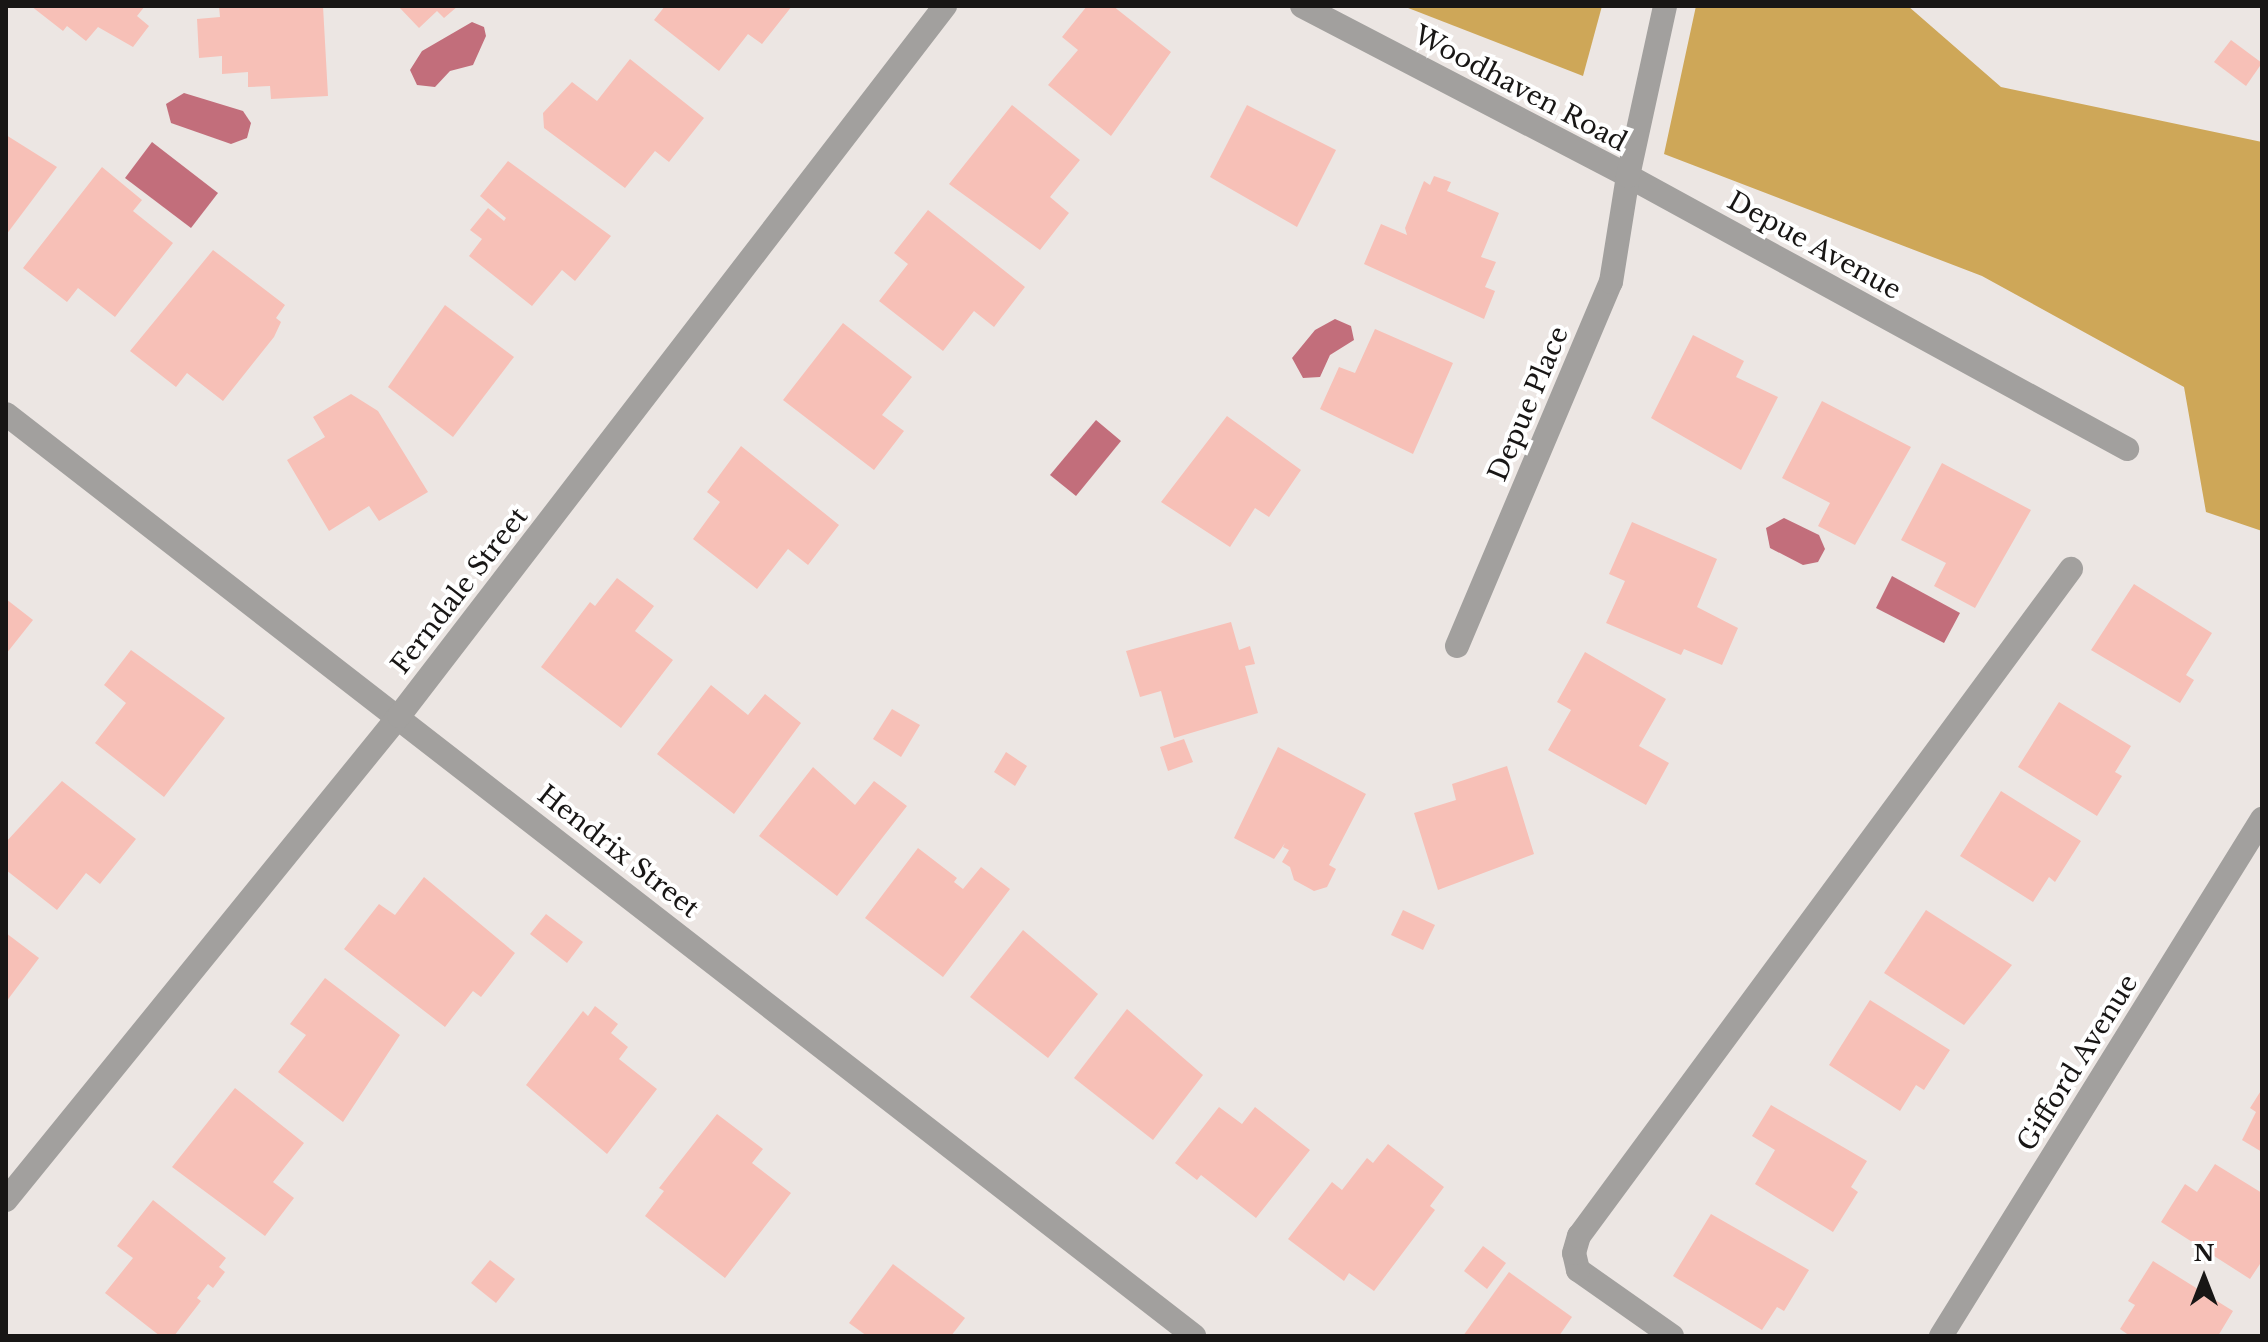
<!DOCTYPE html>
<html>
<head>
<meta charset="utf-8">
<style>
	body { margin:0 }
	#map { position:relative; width:2268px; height:1342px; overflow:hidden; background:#ece6e3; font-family:"Libre Baskerville",serif }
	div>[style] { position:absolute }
	.forest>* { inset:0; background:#cea758 }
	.water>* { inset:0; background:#c26e7b }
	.building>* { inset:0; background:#f7c0b7 }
	.lane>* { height:24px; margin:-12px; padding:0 12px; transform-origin:12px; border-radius:12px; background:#a2a09e }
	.street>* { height:24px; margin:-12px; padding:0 12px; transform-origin:12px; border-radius:12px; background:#a2a09e }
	span { translate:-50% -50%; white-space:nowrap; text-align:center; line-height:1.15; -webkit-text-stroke:8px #fff; paint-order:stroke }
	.street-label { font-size:26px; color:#181615 }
	.frame { position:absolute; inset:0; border:8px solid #181615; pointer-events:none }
	.north { position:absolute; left:2164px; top:1238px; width:80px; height:80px; -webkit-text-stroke:6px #fff; paint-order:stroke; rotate:0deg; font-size:22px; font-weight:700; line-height:32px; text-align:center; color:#181615 }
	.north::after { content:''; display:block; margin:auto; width:28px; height:36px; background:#181615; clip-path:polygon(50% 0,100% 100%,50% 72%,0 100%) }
</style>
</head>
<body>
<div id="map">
	<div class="forest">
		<i style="clip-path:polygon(1403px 6px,1602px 6px,1583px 76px)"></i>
		<i style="clip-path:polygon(1696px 6px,1908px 6px,2001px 87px,2262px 142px,2262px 531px,2206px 512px,2184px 387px,1982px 276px,1664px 154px)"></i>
	</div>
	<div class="water">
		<i style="clip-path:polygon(472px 22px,484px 27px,486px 36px,473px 65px,450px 71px,435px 87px,417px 85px,410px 70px,422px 51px)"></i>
		<i style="clip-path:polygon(184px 93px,243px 111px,251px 123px,247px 138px,231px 144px,171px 123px,166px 104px)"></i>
		<i style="clip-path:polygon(152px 142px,218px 193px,191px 228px,125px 178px)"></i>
		<i style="clip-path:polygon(1335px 319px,1351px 326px,1354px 340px,1330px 355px,1320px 377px,1303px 378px,1292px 358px,1315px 330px)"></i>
		<i style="clip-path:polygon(1096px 420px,1121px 441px,1076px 496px,1050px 475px)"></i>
		<i style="clip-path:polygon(1784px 518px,1819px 535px,1825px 549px,1818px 562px,1803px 565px,1770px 548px,1766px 528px)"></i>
		<i style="clip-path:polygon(1892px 576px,1960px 613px,1944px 643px,1876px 608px)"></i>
	</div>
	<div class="building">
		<i style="clip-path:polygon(31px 6px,145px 6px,137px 16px,149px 26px,133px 47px,98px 27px,86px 41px,67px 26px,63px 31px)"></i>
		<i style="clip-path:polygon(219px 6px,323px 6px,328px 96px,271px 99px,270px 86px,248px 87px,248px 72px,222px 74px,222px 56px,199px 58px,197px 19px,220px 17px)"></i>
		<i style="clip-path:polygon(398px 6px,458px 6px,444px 18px,437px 11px,419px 28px)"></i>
		<i style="clip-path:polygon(665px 6px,792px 6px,762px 44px,748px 34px,719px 71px,654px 20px)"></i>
		<i style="clip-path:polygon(1087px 6px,1113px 6px,1171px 52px,1111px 136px,1048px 85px,1078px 50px,1062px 37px)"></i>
		<i style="clip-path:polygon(2231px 40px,2262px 63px,2246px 86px,2214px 62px)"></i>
		<i style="clip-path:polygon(630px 59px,704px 118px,669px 162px,655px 151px,625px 188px,544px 128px,543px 113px,572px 82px,597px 101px)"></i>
		<i style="clip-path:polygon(1012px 105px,1080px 160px,1050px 197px,1069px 213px,1040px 250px,949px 184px)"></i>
		<i style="clip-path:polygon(1247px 105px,1336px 150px,1297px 227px,1210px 177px)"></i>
		<i style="clip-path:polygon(6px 135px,57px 167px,6px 235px)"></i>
		<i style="clip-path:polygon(508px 161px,611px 236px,575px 281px,562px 270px,532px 306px,469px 256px,482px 239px,470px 230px,488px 208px,504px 221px,506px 218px,480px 196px)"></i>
		<i style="clip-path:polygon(102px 167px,142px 200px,133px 211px,173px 243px,115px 317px,78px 288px,67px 302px,23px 268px)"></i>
		<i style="clip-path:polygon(1434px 176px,1451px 182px,1447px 191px,1499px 213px,1481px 257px,1496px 262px,1485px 287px,1495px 291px,1484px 319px,1364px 264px,1381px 224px,1407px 235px,1405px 228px,1424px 181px,1430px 185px)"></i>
		<i style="clip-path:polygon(928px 210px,1025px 287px,994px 327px,974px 311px,943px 351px,879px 301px,908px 264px,894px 253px)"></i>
		<i style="clip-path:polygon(213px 250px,285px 305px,276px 318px,281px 322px,274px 337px,223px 401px,187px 373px,176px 387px,130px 351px)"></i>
		<i style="clip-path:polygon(445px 305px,514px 357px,453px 437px,388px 387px)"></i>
		<i style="clip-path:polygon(843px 323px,912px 377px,882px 415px,904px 431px,874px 470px,783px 400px)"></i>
		<i style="clip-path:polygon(1375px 329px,1453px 363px,1413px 454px,1320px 409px,1339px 367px,1355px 373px)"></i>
		<i style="clip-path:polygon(1693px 335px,1744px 361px,1736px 377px,1778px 397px,1741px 470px,1651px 418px)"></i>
		<i style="clip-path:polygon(351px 394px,378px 411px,428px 492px,379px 521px,369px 506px,329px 531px,287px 460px,325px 437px,313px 417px)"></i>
		<i style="clip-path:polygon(1822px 401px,1911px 447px,1855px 545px,1818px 526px,1830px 503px,1782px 478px)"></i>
		<i style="clip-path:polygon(1227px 416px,1301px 470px,1269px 517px,1255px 508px,1230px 547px,1161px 502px)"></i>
		<i style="clip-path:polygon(741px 446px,839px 525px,808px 565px,788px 549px,757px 589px,693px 539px,720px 502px,707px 492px)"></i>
		<i style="clip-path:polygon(1942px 463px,2031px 510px,1975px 608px,1934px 586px,1946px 563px,1901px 540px)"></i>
		<i style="clip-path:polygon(1632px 522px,1717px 559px,1697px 607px,1738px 628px,1722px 665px,1684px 649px,1681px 655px,1606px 623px,1625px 581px,1609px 574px)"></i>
		<i style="clip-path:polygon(617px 578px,654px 606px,635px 631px,673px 660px,621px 728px,541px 667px,590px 602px,595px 606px)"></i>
		<i style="clip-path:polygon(2134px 584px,2212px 633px,2186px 675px,2194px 680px,2180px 703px,2091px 650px)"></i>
		<i style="clip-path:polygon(6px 599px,33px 620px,6px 654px)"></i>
		<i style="clip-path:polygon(1231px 622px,1239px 650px,1250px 646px,1255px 664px,1245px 666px,1258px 713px,1174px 738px,1161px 691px,1140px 697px,1126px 651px)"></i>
		<i style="clip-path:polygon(131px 650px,225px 718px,164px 797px,95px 743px,126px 703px,104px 685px)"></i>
		<i style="clip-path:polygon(1585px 652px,1666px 699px,1639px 746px,1669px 763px,1646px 805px,1548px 750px,1571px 710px,1557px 702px)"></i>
		<i style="clip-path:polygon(711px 685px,748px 715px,765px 694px,801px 723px,734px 814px,657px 754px)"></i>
		<i style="clip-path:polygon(2059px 702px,2131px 746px,2115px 772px,2122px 776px,2097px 816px,2018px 767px)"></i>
		<i style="clip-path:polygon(892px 709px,920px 725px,901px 757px,873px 739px)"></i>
		<i style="clip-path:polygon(1184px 739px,1193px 762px,1168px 771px,1160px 747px)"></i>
		<i style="clip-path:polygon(1278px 747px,1366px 794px,1329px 865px,1336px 869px,1327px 887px,1314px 891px,1294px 880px,1290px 867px,1282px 862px,1289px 850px,1283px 847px,1285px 843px,1274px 859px,1234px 838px)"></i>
		<i style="clip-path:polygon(1006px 752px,1027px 766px,1015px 786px,994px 772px)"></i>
		<i style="clip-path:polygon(1507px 766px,1534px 854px,1438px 890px,1414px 813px,1456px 800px,1452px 784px)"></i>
		<i style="clip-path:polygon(813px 767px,855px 805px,874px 781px,907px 806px,837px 896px,759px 836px)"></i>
		<i style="clip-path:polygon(62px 781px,136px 839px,100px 884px,86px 873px,57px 910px,6px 870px,6px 842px)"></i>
		<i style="clip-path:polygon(2001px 791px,2081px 841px,2055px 882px,2049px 877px,2033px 902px,1960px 856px)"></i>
		<i style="clip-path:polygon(918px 848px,957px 878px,954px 882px,963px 889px,981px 867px,1010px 889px,943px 977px,865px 918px)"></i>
		<i style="clip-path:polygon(424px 877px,515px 953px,481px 997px,473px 991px,445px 1027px,344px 949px,379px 904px,395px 915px)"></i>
		<i style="clip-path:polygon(1403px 910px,1435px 925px,1423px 950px,1391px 935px)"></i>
		<i style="clip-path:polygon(1926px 910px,2012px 965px,1964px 1025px,1884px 973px)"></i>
		<i style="clip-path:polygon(546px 914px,583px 942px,567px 963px,530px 934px)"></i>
		<i style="clip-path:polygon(1023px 930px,1098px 994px,1048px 1058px,970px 997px)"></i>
		<i style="clip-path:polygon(6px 933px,39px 958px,6px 1002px)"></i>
		<i style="clip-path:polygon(325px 978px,400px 1035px,343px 1122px,278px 1072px,306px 1035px,290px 1024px)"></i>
		<i style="clip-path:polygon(1870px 1000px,1950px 1050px,1924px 1090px,1916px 1085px,1900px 1111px,1829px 1065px)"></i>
		<i style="clip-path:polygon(595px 1006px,618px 1024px,611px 1033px,628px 1047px,619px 1059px,657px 1089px,607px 1154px,526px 1085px,583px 1011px,588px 1016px)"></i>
		<i style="clip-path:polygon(1127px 1009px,1203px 1075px,1153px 1140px,1074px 1078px)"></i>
		<i style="clip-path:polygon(235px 1088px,304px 1143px,273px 1182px,294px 1198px,265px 1236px,172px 1167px)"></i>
		<i style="clip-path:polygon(2262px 1089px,2262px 1152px,2242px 1140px,2256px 1112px,2250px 1108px)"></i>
		<i style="clip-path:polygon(1771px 1105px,1867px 1161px,1851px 1187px,1858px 1192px,1833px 1232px,1755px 1184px,1775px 1150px,1752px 1136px)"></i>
		<i style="clip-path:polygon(1219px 1107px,1242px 1124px,1255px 1107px,1310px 1150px,1256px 1218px,1201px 1175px,1197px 1180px,1175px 1163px)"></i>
		<i style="clip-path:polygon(717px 1114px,763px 1149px,752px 1163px,791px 1193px,725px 1278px,645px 1216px,664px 1191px,659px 1188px)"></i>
		<i style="clip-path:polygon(1388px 1144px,1444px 1187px,1430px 1206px,1435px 1210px,1374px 1291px,1349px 1273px,1344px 1281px,1288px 1239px,1332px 1182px,1342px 1190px,1367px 1158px,1373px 1163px)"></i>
		<i style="clip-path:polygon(2215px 1164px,2262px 1193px,2262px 1261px,2250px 1279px,2161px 1222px,2185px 1184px,2197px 1192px)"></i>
		<i style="clip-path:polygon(153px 1200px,226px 1258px,219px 1267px,225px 1272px,213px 1288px,208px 1284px,197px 1298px,201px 1301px,174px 1336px,160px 1336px,105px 1293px,133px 1258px,117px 1246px)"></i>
		<i style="clip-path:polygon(1711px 1214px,1809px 1270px,1784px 1311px,1777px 1307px,1762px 1330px,1673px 1276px)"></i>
		<i style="clip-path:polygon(1483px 1246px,1506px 1263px,1487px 1289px,1464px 1271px)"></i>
		<i style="clip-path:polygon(490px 1260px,515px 1279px,496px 1303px,471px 1283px)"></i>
		<i style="clip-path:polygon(2153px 1261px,2233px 1311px,2218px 1336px,2130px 1336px,2120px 1329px,2135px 1305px,2128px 1301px)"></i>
		<i style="clip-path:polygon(893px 1264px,965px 1318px,951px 1336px,867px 1336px,849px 1323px)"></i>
		<i style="clip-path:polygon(1509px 1272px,1572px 1317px,1559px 1336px,1463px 1336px)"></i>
	</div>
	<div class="lane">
		<i style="left:1672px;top:1336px;width:115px;rotate:-144.9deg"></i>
		<i style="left:1578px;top:1270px;width:17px;rotate:-103deg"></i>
		<i style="left:1574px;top:1253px;width:18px;rotate:-74deg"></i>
		<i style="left:1579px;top:1236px;width:829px;rotate:-53.59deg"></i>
	</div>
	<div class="street">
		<i style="left:1302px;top:6px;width:368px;rotate:27.5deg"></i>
		<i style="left:1628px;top:176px;width:569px;rotate:28.68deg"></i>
		<i style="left:6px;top:414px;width:1504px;rotate:37.81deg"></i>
		<i style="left:1457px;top:646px;width:395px;rotate:-67.1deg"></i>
		<i style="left:1611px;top:282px;width:107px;rotate:-80.9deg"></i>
		<i style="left:1628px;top:176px;width:174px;rotate:-77.7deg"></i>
		<i style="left:6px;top:1200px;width:623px;rotate:-50.92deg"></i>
		<i style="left:399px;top:716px;width:896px;rotate:-52.44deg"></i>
		<i style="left:1941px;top:1336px;width:609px;rotate:-58.16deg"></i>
	</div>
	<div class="street-label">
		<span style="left:1520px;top:89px;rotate:28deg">Woodhaven Road</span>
		<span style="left:1814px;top:246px;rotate:29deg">Depue Avenue</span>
		<span style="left:1529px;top:404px;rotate:-67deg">Depue Place</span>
		<span style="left:460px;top:591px;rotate:-52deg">Ferndale Street</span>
		<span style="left:618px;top:852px;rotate:38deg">Hendrix Street</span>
		<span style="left:2078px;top:1063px;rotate:-58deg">Gifford Avenue</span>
	</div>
	<div class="frame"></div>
	<div class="north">N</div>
</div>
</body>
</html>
